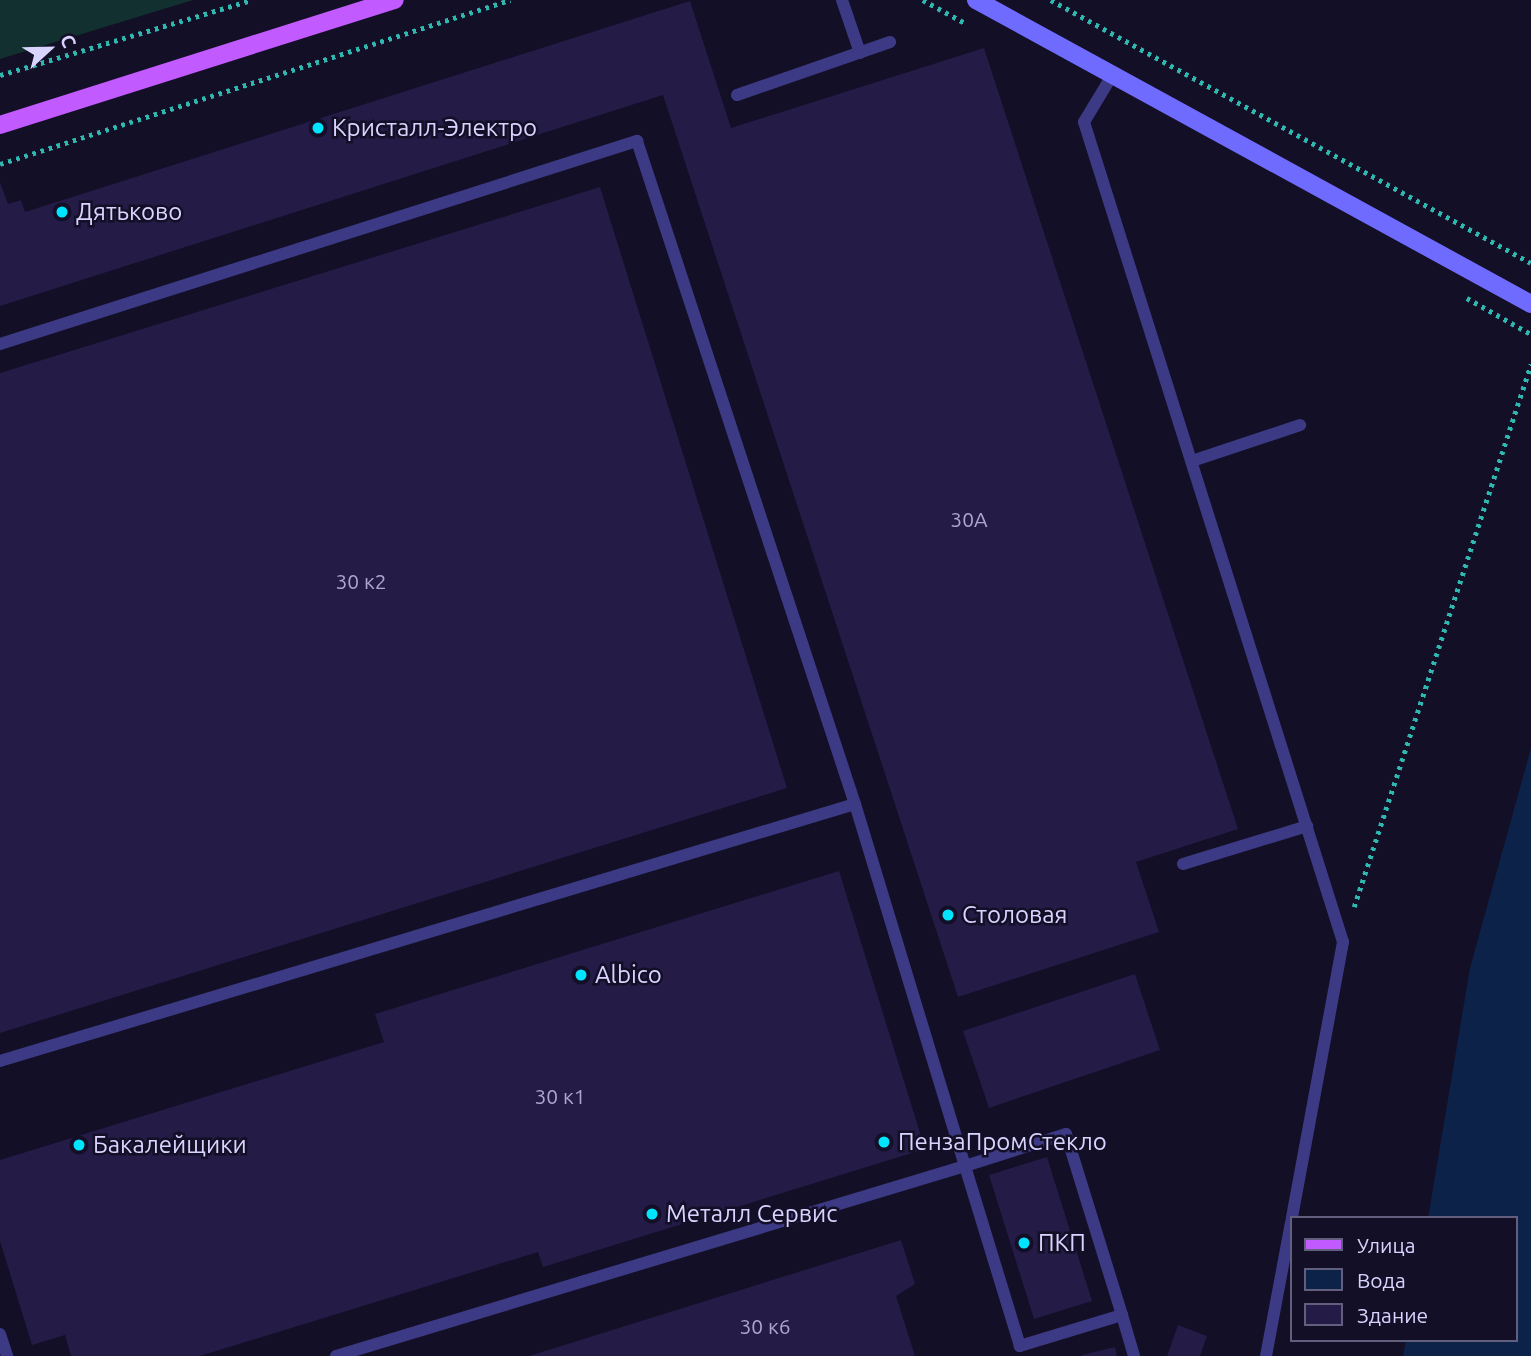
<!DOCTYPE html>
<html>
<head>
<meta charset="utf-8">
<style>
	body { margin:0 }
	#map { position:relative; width:1531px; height:1356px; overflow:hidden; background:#130f26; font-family:Ubuntu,sans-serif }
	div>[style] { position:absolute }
	.green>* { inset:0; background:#12302f }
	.water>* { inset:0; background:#0c2248 }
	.building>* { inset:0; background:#241b47 }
	.path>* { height:4.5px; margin-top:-2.25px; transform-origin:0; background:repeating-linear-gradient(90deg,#2fb8b0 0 3.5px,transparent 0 8.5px) }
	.lane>* { height:12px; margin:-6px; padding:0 6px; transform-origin:6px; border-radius:6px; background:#3d3a85 }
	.secondary>* { height:18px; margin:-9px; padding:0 9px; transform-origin:9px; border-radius:9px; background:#6f6bff }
	.primary>* { height:18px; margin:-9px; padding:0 9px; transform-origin:9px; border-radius:9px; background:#c25bff }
	.dots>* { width:19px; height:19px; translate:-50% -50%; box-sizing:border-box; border:4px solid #130f26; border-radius:50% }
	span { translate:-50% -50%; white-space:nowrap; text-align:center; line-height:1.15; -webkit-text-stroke:5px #130f26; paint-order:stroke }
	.number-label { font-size:21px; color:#aca6d1 }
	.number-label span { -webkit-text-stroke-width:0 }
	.poi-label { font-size:24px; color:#d9d4ff }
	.left { translate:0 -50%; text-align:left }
	.legend { position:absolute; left:1290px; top:1216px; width:228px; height:126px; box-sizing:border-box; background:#130f26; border:2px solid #625e7d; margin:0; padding:9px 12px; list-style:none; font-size:21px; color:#d9d4ff }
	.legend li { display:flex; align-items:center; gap:14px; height:35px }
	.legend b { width:35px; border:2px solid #625e7d }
	.north { position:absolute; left:14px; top:14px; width:70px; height:70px; -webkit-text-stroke:5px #130f26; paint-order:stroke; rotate:68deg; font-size:19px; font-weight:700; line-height:28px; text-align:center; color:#d9d4ff }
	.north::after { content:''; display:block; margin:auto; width:24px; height:32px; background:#d9d4ff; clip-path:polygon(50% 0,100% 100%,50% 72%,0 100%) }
</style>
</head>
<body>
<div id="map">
	<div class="green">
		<i style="clip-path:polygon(0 0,193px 0,0 59px)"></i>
	</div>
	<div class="water">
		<i style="clip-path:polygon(1531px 748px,1531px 1356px,1403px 1356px,1406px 1340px,1515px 1340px,1515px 1218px,1428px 1218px,1470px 968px)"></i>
	</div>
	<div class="building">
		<i style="clip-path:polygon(690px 1px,731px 128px,984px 48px,1238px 829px,1136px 862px,1159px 932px,958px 997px,663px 95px,0 306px,0 182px,8px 204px,21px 200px,25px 212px)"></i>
		<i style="clip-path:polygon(600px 187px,787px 788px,0 1033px,0 373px)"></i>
		<i style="clip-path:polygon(839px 871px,925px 1149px,543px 1267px,538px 1252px,200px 1356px,71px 1356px,65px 1335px,32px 1345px,0 1241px,0 1160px,384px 1042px,375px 1014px)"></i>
		<i style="clip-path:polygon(1135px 974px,1160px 1050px,989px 1108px,963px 1031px)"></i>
		<i style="clip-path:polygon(1047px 1157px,1092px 1301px,1034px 1319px,989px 1175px)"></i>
		<i style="clip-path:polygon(901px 1240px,915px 1284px,896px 1296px,915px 1356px,529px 1356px)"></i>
		<i style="clip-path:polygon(1178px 1325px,1207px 1336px,1200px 1356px,1167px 1356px)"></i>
		<i style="clip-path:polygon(1115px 1347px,1117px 1356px,1082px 1356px,1082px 1355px)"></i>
	</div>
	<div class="path">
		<i style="left:923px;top:0;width:48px;rotate:28.7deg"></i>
		<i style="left:1051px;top:0;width:547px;rotate:28.72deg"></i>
		<i style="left:0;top:75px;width:263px;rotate:-16.6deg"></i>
		<i style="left:0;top:164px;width:536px;rotate:-17.83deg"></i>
		<i style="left:1467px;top:298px;width:73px;rotate:29.4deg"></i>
		<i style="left:1354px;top:907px;width:571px;rotate:-71.95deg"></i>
	</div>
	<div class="lane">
		<i style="left:842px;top:0;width:56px;rotate:71.2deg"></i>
		<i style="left:1113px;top:74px;width:56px;rotate:121.1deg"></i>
		<i style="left:1084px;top:122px;width:860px;rotate:72.47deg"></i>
		<i style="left:1343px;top:942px;width:281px;rotate:100.5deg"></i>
		<i style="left:737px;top:95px;width:162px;rotate:-19.1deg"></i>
		<i style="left:0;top:344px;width:669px;rotate:-17.68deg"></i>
		<i style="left:637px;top:141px;width:698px;rotate:71.8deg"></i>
		<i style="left:855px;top:804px;width:893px;rotate:163.27deg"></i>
		<i style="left:1192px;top:461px;width:114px;rotate:-18.4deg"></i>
		<i style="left:1183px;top:864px;width:130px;rotate:-17deg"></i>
		<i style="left:1122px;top:1315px;width:107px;rotate:163.1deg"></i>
		<i style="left:1020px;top:1346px;width:188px;rotate:-107deg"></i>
		<i style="left:965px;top:1166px;width:106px;rotate:-17.6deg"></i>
		<i style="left:1066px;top:1134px;width:189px;rotate:72.8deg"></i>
		<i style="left:1122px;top:1315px;width:43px;rotate:73.7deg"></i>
		<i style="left:0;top:1334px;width:23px;rotate:72deg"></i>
		<i style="left:336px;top:1356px;width:657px;rotate:-16.81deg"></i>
		<i style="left:965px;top:1166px;width:378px;rotate:-106.9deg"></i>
		<i style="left:1266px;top:1356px;width:136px;rotate:-79.4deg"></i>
	</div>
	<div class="secondary">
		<i style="left:976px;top:0;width:633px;rotate:28.71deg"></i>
	</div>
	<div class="primary">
		<i style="left:0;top:125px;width:414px;rotate:-17.6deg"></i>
	</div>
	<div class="dots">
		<i style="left:318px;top:128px;background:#00e5ff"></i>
		<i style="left:62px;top:212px;background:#00e5ff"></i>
		<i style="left:948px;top:915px;background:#00e5ff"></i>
		<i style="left:581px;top:975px;background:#00e5ff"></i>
		<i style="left:884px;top:1142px;background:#00e5ff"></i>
		<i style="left:79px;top:1145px;background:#00e5ff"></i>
		<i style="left:652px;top:1214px;background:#00e5ff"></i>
		<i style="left:1024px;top:1243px;background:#00e5ff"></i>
	</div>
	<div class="number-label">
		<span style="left:969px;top:519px">30А</span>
		<span style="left:361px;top:581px">30 к2</span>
		<span style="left:560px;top:1096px">30 к1</span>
		<span style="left:765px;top:1326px">30 к6</span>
	</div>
	<div class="poi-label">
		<span class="left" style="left:332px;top:128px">Кристалл-Электро</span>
		<span class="left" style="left:76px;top:212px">Дятьково</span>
		<span class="left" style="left:962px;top:915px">Столовая</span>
		<span class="left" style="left:595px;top:975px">Albico</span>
		<span class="left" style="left:898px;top:1142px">ПензаПромСтекло</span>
		<span class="left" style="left:93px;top:1145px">Бакалейщики</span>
		<span class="left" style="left:666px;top:1214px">Металл Сервис</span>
		<span class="left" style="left:1038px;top:1243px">ПКП</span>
	</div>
	<ul class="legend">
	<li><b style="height:9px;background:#c25bff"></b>Улица</li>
	<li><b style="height:19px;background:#0c2248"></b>Вода</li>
	<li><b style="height:19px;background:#241b47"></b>Здание</li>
	</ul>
	<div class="north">С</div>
</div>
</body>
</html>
